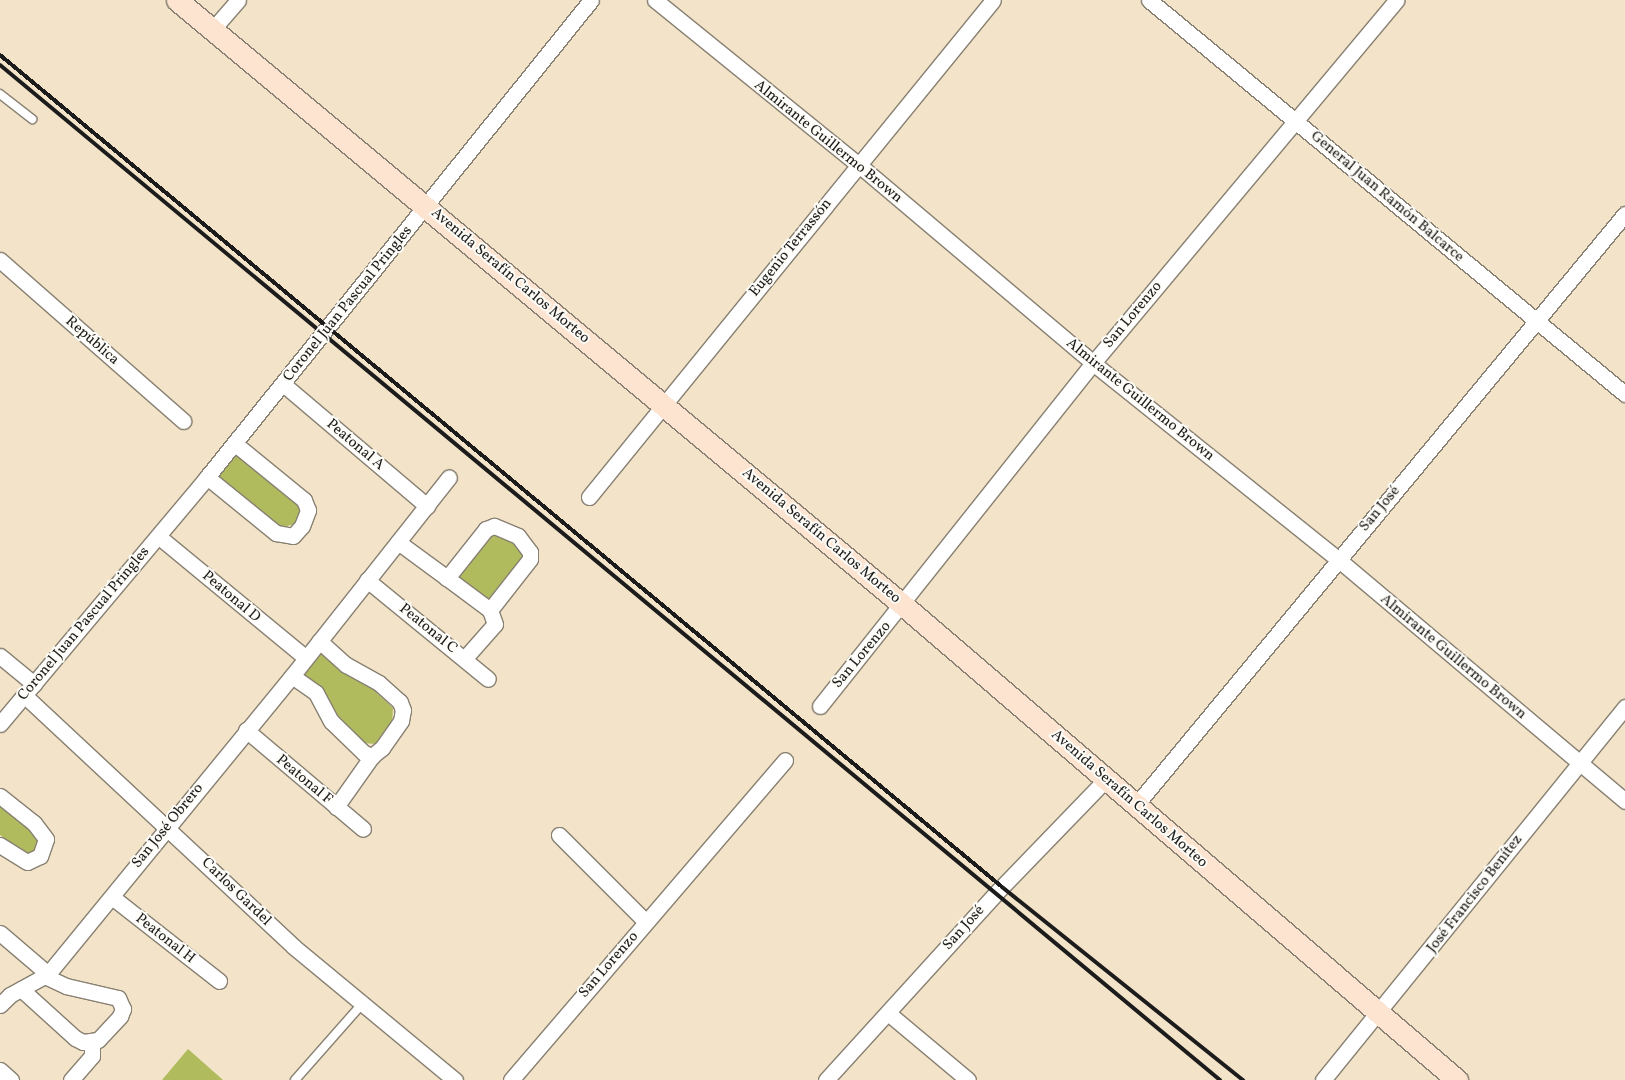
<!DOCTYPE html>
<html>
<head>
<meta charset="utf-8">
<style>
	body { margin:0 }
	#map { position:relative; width:1625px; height:1080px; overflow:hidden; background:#f3e3c8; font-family:Vollkorn,serif }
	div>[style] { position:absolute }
	.green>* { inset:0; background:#afbb5d }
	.roads { filter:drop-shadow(1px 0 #888072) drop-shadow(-1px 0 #888072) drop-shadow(0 1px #888072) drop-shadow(0 -1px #888072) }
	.lane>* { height:8px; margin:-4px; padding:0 4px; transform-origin:4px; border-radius:4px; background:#fff }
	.street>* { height:15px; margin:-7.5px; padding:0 7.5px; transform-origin:7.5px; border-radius:7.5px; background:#fff }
	.secondary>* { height:21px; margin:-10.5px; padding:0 10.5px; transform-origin:10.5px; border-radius:10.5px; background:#fde4d1 }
	.rail>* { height:4px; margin:-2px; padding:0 2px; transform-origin:2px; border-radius:2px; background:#1c1c1c }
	span { translate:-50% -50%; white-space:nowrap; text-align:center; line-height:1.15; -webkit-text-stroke:4px #fdfcf7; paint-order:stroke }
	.street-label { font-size:15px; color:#1c1c1c }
</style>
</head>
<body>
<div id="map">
	<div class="green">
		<i style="clip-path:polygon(237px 454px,297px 504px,302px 515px,298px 523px,280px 528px,216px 478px)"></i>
		<i style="clip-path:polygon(493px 532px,518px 544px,522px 554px,522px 559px,489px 602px,457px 578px,487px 536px)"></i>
		<i style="clip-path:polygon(321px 654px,348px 675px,364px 681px,393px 708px,392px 725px,375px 744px,363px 743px,341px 722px,319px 689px,302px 675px)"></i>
		<i style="clip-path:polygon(0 804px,39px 834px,41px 849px,26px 856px,0 835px)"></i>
		<i style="clip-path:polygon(188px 1049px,223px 1080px,162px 1080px)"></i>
	</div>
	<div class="roads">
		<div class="lane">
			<i style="left:0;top:94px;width:41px;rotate:38deg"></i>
			<i style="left:295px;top:1080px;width:101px;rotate:-48.6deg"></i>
		</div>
		<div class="street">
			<i style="left:655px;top:0;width:262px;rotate:39deg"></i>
			<i style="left:859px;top:165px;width:307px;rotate:40.2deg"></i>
			<i style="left:1093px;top:363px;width:315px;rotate:38.7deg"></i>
			<i style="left:1339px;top:560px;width:374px;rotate:40.1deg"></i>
			<i style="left:1149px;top:0;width:618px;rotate:39.62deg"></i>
			<i style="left:213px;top:29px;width:38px;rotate:-49deg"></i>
			<i style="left:0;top:260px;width:244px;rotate:41.3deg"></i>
			<i style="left:283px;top:384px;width:189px;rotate:40.3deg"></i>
			<i style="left:207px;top:477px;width:89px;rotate:39.1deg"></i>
			<i style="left:276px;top:533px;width:17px;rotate:10deg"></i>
			<i style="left:293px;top:536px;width:13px;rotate:-48deg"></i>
			<i style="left:302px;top:526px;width:17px;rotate:-69deg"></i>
			<i style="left:308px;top:510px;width:11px;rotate:-112deg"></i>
			<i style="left:304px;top:500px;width:90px;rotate:-140.8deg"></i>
			<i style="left:589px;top:497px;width:640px;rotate:-50.89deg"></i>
			<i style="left:158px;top:536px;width:190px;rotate:39.5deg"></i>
			<i style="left:398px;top:542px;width:61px;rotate:36.3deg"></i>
			<i style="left:447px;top:578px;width:54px;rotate:36.7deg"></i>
			<i style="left:490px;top:610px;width:65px;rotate:-51.9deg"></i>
			<i style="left:530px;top:559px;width:7px;rotate:-90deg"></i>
			<i style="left:530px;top:552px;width:20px;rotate:-127deg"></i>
			<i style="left:518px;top:536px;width:26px;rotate:-157deg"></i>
			<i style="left:494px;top:526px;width:9px;rotate:159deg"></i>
			<i style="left:486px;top:529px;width:63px;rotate:128.5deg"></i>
			<i style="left:367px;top:580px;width:156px;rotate:39.3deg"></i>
			<i style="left:0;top:656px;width:44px;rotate:39.5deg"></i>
			<i style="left:465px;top:658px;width:45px;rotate:-48.6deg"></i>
			<i style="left:495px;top:624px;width:15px;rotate:-110deg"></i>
			<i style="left:292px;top:676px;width:29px;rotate:35deg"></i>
			<i style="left:316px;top:693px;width:32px;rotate:62deg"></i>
			<i style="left:331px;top:721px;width:46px;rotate:44.1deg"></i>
			<i style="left:364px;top:753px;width:9px;rotate:21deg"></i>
			<i style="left:372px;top:756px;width:13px;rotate:-39deg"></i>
			<i style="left:382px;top:748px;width:33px;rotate:-55deg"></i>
			<i style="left:401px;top:721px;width:11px;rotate:-80deg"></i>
			<i style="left:403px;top:710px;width:9px;rotate:-111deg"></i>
			<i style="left:400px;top:702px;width:28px;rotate:-138deg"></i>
			<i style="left:379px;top:683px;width:38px;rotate:-151deg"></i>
			<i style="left:346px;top:665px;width:36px;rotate:-138deg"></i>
			<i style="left:24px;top:695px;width:369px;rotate:43deg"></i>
			<i style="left:294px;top:947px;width:209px;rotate:39.6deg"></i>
			<i style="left:820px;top:706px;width:438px;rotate:-51.5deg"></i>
			<i style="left:1093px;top:363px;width:473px;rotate:-50.1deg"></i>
			<i style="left:0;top:724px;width:322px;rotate:-50deg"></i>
			<i style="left:207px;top:477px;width:612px;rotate:-51.16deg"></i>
			<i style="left:246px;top:730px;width:153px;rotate:40.2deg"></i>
			<i style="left:0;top:796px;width:43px;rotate:38.5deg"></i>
			<i style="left:34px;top:823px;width:20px;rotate:53deg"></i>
			<i style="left:46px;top:839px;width:18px;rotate:109deg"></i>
			<i style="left:40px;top:856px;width:14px;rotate:155deg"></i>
			<i style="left:27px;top:862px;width:32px;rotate:-148deg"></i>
			<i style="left:1136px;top:805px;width:767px;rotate:-50.4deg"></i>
			<i style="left:336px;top:807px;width:62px;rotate:-54.8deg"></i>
			<i style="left:559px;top:835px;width:123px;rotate:45deg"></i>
			<i style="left:112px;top:897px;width:136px;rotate:38.1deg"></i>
			<i style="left:0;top:933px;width:63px;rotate:40.5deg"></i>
			<i style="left:21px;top:989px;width:73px;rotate:42.2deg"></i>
			<i style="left:75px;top:1038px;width:9px;rotate:27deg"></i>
			<i style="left:83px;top:1042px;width:15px;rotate:-8deg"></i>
			<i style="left:98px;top:1040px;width:33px;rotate:-47deg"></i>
			<i style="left:120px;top:1016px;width:8px;rotate:-67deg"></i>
			<i style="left:123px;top:1009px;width:12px;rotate:-114deg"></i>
			<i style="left:118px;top:998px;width:53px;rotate:-167deg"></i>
			<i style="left:66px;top:986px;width:23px;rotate:-155deg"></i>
			<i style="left:0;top:1005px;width:14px;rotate:-45deg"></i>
			<i style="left:10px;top:995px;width:43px;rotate:-28.9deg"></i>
			<i style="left:48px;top:974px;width:385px;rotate:-50.7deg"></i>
			<i style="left:292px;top:676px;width:253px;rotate:-51.7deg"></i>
			<i style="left:888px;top:1013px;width:104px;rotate:39.9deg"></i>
			<i style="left:0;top:1070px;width:15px;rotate:42deg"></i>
			<i style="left:71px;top:1080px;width:32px;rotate:-49deg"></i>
			<i style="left:92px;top:1056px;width:13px;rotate:-90deg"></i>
			<i style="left:511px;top:1080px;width:421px;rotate:-49.4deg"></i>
			<i style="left:826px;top:1080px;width:253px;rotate:-47.7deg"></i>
			<i style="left:996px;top:893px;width:158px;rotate:-46deg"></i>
			<i style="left:1323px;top:1080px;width:480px;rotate:-51deg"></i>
		</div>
		<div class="secondary">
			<i style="left:177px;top:0;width:945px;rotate:39.81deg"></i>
			<i style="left:903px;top:605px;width:730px;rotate:40.61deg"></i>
		</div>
	</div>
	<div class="rail">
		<i style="left:0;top:55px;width:1302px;rotate:39.7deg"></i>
		<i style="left:1002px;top:887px;width:309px;rotate:38.7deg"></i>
		<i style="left:0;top:65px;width:1587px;rotate:39.76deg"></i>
	</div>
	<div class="street-label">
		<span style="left:828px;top:142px;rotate:39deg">Almirante Guillermo Brown</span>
		<span style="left:1387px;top:197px;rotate:40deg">General Juan Ramón Balcarce</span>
		<span style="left:791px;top:248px;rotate:-51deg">Eugenio Terrassón</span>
		<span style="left:510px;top:276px;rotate:40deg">Avenida Serafín Carlos Morteo</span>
		<span style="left:348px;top:304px;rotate:-51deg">Coronel Juan Pascual Pringles</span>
		<span style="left:1133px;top:315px;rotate:-50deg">San Lorenzo</span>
		<span style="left:92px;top:341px;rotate:41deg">República</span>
		<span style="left:1140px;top:400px;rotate:39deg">Almirante Guillermo Brown</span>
		<span style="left:355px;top:445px;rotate:40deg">Peatonal A</span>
		<span style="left:1380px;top:509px;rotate:-50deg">San José</span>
		<span style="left:821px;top:536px;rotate:40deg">Avenida Serafín Carlos Morteo</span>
		<span style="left:231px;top:597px;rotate:40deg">Peatonal D</span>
		<span style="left:84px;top:624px;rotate:-50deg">Coronel Juan Pascual Pringles</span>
		<span style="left:428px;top:629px;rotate:39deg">Peatonal C</span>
		<span style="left:862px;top:655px;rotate:-50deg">San Lorenzo</span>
		<span style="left:1453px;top:657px;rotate:40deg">Almirante Guillermo Brown</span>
		<span style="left:304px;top:780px;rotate:40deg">Peatonal F</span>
		<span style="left:1129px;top:799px;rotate:41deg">Avenida Serafín Carlos Morteo</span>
		<span style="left:168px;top:826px;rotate:-51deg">San José Obrero</span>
		<span style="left:236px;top:892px;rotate:44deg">Carlos Gardel</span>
		<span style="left:1475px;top:894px;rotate:-52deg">José Francisco Benítez</span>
		<span style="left:964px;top:928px;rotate:-48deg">San José</span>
		<span style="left:165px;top:939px;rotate:38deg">Peatonal H</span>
		<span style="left:609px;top:965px;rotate:-49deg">San Lorenzo</span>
	</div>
</div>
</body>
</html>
